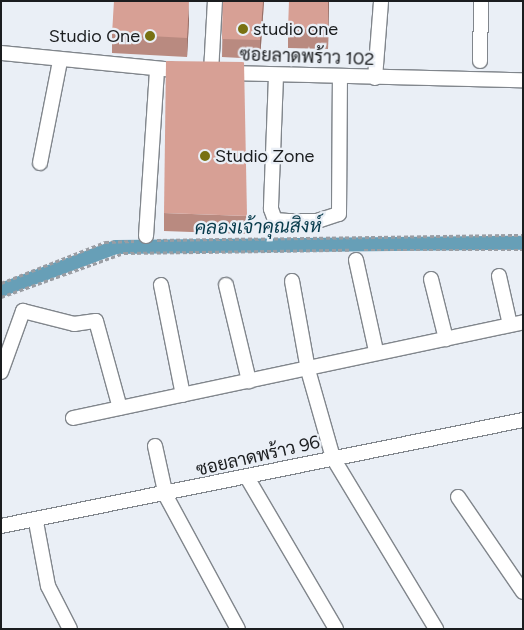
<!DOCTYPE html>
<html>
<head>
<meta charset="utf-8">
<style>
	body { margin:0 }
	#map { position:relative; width:524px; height:630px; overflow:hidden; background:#eaeff6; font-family:Figtree,Sarabun,sans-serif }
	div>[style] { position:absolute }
	.canal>* { height:14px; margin:-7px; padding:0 7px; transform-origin:7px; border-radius:7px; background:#679fb7 }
	.path>* { height:2.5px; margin-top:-1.25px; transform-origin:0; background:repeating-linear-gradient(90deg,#9a9da3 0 4px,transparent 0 6.5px) }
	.roads { filter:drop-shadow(1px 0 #81868c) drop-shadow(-1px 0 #81868c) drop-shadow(0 1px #81868c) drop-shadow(0 -1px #81868c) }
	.minor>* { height:14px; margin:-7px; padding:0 7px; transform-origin:7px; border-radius:7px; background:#fff }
	.wall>* { inset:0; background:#b98a80 }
	.shaded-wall>* { inset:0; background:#967068 }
	.building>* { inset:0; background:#d7a095 }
	.dots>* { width:14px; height:14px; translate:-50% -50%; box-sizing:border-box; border:2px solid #eaeff6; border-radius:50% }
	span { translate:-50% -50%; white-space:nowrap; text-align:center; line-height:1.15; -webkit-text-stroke:4.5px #eaeff6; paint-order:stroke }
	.poi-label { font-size:18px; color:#1b1d1f }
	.left { translate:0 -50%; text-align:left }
	.right { translate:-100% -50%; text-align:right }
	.street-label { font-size:18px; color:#1b1d1f }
	.water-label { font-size:19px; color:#063a4b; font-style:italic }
	.frame { position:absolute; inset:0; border:2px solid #1b1d1f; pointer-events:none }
</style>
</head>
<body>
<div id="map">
	<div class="canal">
		<i style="left:1px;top:290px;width:123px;rotate:-20.5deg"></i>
		<i style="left:116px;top:247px;width:407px;rotate:-0.6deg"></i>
	</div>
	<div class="path">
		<i style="left:157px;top:240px;width:366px;rotate:-0.8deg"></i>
		<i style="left:364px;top:250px;width:159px"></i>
		<i style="left:1px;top:283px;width:112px;rotate:-21.5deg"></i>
		<i style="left:105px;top:242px;width:29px;rotate:-2deg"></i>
		<i style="left:1px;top:297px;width:131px;rotate:-19.7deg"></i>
		<i style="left:124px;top:253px;width:225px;rotate:-0.8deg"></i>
	</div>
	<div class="roads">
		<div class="minor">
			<i style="left:1px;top:53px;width:185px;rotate:5.6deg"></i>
			<i style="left:480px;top:61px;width:60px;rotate:-89deg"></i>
			<i style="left:211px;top:72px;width:71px;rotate:-86.8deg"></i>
			<i style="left:226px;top:73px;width:297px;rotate:1.4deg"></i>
			<i style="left:276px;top:76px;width:133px;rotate:92.2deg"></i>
			<i style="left:271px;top:209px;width:12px;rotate:70deg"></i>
			<i style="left:275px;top:220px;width:13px;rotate:4deg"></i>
			<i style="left:288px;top:221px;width:29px"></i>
			<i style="left:317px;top:221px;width:23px;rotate:-18deg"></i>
			<i style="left:339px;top:214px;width:135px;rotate:-89.6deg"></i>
			<i style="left:375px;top:78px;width:77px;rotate:-85.5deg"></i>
			<i style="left:40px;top:163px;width:104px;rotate:-78.9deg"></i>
			<i style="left:146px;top:236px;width:166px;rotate:-86.2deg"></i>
			<i style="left:356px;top:260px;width:93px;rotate:77.6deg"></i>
			<i style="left:499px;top:276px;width:50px;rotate:77.3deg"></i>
			<i style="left:431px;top:279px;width:62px;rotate:76deg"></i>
			<i style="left:292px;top:281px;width:90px;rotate:79.8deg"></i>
			<i style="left:308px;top:370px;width:91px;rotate:74.1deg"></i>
			<i style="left:333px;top:458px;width:200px;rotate:58.9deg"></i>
			<i style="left:161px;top:285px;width:112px;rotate:78.7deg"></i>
			<i style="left:226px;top:285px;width:99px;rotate:76.5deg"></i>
			<i style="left:1px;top:372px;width:65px;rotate:-70.2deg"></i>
			<i style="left:23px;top:311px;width:53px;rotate:14.3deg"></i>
			<i style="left:74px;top:324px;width:22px;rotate:-8deg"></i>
			<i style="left:96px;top:321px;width:90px;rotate:74.6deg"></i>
			<i style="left:73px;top:418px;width:460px;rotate:-12deg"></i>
			<i style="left:155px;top:446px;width:51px;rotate:77.6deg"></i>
			<i style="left:166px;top:496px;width:151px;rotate:61.6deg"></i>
			<i style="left:248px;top:479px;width:174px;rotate:59.6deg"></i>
			<i style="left:458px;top:497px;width:115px;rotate:55.6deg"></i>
			<i style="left:36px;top:522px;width:65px;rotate:79.4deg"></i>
			<i style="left:48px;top:586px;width:48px;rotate:62.9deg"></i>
			<i style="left:1px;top:526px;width:533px;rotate:-11.48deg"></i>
		</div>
	</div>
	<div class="wall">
		<i style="clip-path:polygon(223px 1px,264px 1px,260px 59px,222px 57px)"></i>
		<i style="clip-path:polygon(329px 1px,328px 49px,288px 48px,288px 29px)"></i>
		<i style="clip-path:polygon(189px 20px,187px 57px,112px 53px,112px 34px)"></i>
		<i style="clip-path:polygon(164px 213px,247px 216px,247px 234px,164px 231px)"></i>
	</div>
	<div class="shaded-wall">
		<i style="clip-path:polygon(189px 1px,189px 20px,187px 57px,187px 38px)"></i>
		<i style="clip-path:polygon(263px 1px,264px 1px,260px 59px,260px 40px)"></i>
		<i style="clip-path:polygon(328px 1px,329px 1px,328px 49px)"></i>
	</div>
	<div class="building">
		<i style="clip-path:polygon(114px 1px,189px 1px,187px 38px,112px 34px)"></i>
		<i style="clip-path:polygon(223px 1px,263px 1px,260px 40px,222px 39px)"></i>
		<i style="clip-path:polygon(289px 1px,328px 1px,328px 30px,288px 29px)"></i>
		<i style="clip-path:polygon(166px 61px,244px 62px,247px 216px,164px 213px)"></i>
	</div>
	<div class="dots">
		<i style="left:243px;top:29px;background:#787112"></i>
		<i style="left:150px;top:36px;background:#787112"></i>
		<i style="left:205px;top:156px;background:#787112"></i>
	</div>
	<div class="poi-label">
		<span class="left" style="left:253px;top:29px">studio one</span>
		<span class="right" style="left:140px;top:36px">Studio One</span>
		<span class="left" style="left:215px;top:156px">Studio Zone</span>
	</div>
	<div class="street-label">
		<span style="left:307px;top:57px;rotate:2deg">ซอยลาดพร้าว 102</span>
		<span style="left:258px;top:456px;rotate:-13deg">ซอยลาดพร้าว 96</span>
	</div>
	<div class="water-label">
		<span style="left:258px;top:227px;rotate:-1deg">คลองเจ้าคุณสิงห์</span>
	</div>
	<div class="frame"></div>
</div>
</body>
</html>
